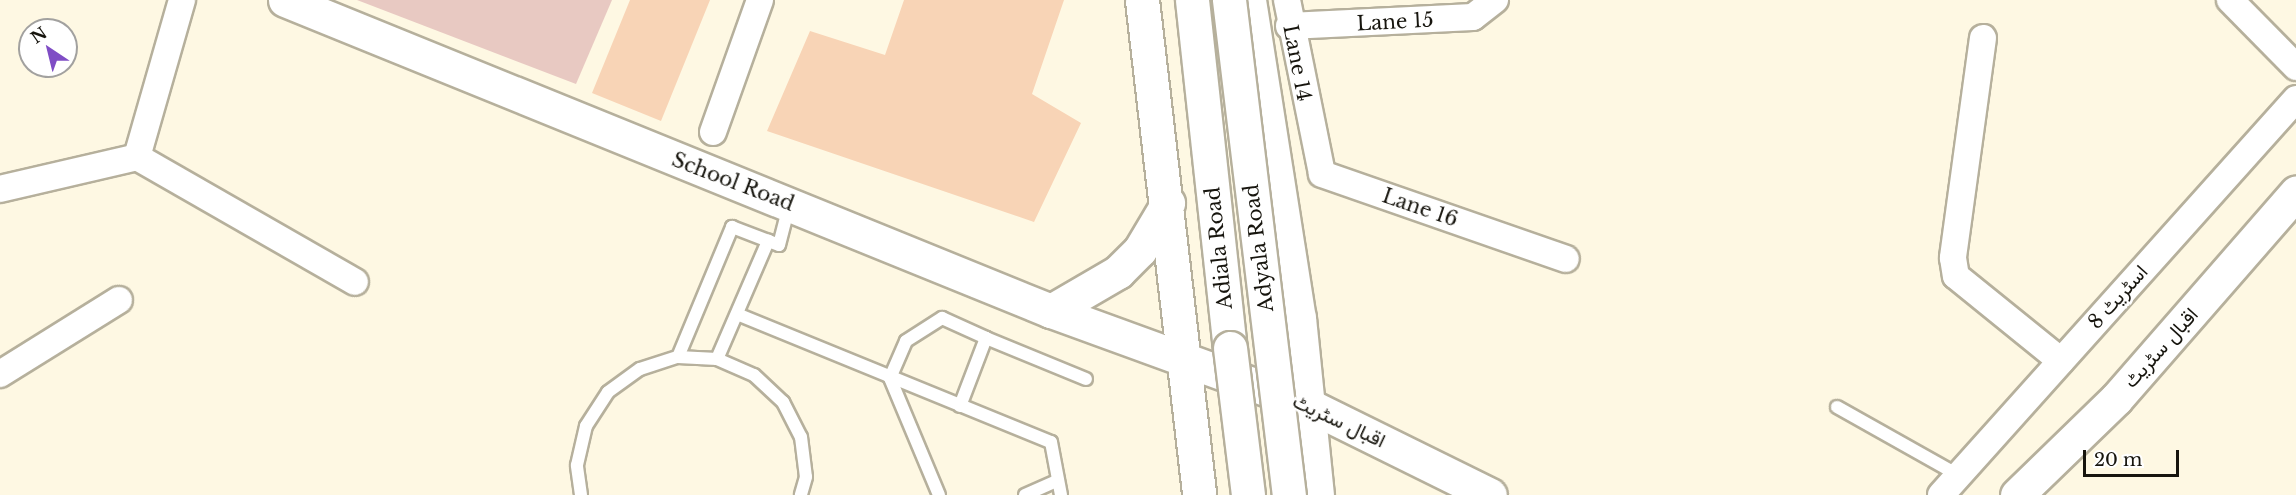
<!DOCTYPE html>
<html>
<head>
<meta charset="utf-8">
<style>
	body { margin:0 }
	#map { position:relative; width:2296px; height:495px; overflow:hidden; background:#fef8e3; font-family:"Libre Baskerville",Vazirmatn,serif }
	div>[style] { position:absolute }
	.green>* { inset:0; background:#e8c9c2 }
	.building>* { inset:0; background:#f8d4b6 }
	.roads { filter:drop-shadow(2px 0 #b6b09c) drop-shadow(-2px 0 #b6b09c) drop-shadow(0 2px #b6b09c) drop-shadow(0 -2px #b6b09c) }
	.lane>* { height:12px; margin:-6px; padding:0 6px; transform-origin:6px; border-radius:6px; background:#fff }
	.street>* { height:26px; margin:-13px; padding:0 13px; transform-origin:13px; border-radius:13px; background:#fff }
	.secondary>* { height:33px; margin:-16.5px; padding:0 16.5px; transform-origin:16.5px; border-radius:16.5px; background:#fff }
	.primary>* { height:33px; margin:-16.5px; padding:0 16.5px; transform-origin:16.5px; border-radius:16.5px; background:#fff }
	.bridges { filter:drop-shadow(2px 0 #b6b09c) drop-shadow(-2px 0 #b6b09c) drop-shadow(0 2px #b6b09c) drop-shadow(0 -2px #b6b09c) }
	.primary-bridge>* { height:33px; margin:-16.5px; padding:0 16.5px; transform-origin:16.5px; border-radius:16.5px; background:#fff }
	span { translate:-50% -50%; white-space:nowrap; text-align:center; line-height:1.15; -webkit-text-stroke:5px #fff; paint-order:stroke }
	.street-label { font-size:20px; color:#17150e }
	.north { position:absolute; left:18px; top:18px; width:60px; height:60px; box-sizing:border-box; background:#fff; border:2px solid #a2a19f; border-radius:50%; rotate:325deg; font-size:16px; font-weight:700; line-height:24px; text-align:center; color:#17150e }
	.north::after { content:''; display:block; margin:auto; width:21px; height:27px; background:#7f4dc5; clip-path:polygon(50% 0,100% 100%,50% 72%,0 100%) }
	.scale { position:absolute; left:2083px; top:450px; width:96px; height:27px; box-sizing:border-box; border:3px solid #17150e; border-top:0; padding-left:8px; font-size:18px; line-height:21px; white-space:nowrap; color:#17150e; -webkit-text-stroke:4px #fff; paint-order:stroke }
</style>
</head>
<body>
<div id="map">
	<div class="green">
		<i style="clip-path:polygon(357px 0,612px 0,576px 84px)"></i>
	</div>
	<div class="building">
		<i style="clip-path:polygon(630px 0,710px 0,661px 121px,592px 93px)"></i>
		<i style="clip-path:polygon(904px 0,1064px 0,1032px 94px,1081px 123px,1034px 222px,767px 131px,810px 31px,885px 55px)"></i>
	</div>
	<div class="roads">
		<div class="lane">
			<i style="left:737px;top:314px;width:339px;rotate:22.2deg"></i>
			<i style="left:1051px;top:442px;width:54px;rotate:79.3deg"></i>
			<i style="left:678px;top:357px;width:141px;rotate:-67.4deg"></i>
			<i style="left:732px;top:227px;width:50px;rotate:21deg"></i>
			<i style="left:779px;top:245px;width:40px;rotate:-75.6deg"></i>
			<i style="left:717px;top:359px;width:129px;rotate:-66.6deg"></i>
			<i style="left:960px;top:406px;width:73px;rotate:-69.1deg"></i>
			<i style="left:986px;top:338px;width:108px;rotate:22.3deg"></i>
			<i style="left:1837px;top:407px;width:139px;rotate:29.3deg"></i>
			<i style="left:581px;top:495px;width:30px;rotate:-98deg"></i>
			<i style="left:577px;top:465px;width:40px;rotate:-77deg"></i>
			<i style="left:586px;top:426px;width:40px;rotate:-57.1deg"></i>
			<i style="left:608px;top:392px;width:39px;rotate:-36deg"></i>
			<i style="left:640px;top:369px;width:40px;rotate:-18deg"></i>
			<i style="left:678px;top:357px;width:39px;rotate:3deg"></i>
			<i style="left:717px;top:359px;width:40px;rotate:23.4deg"></i>
			<i style="left:754px;top:375px;width:40px;rotate:43deg"></i>
			<i style="left:783px;top:402px;width:39px;rotate:63deg"></i>
			<i style="left:801px;top:437px;width:40px;rotate:82.9deg"></i>
			<i style="left:806px;top:477px;width:19px;rotate:106deg"></i>
			<i style="left:939px;top:495px;width:127px;rotate:-112.7deg"></i>
			<i style="left:890px;top:378px;width:40px;rotate:-66.6deg"></i>
			<i style="left:906px;top:341px;width:43px;rotate:-32.6deg"></i>
			<i style="left:942px;top:318px;width:48px;rotate:24.4deg"></i>
			<i style="left:1025px;top:495px;width:36px;rotate:-24deg"></i>
		</div>
		<div class="street">
			<i style="left:182px;top:0;width:163px;rotate:106deg"></i>
			<i style="left:137px;top:157px;width:251px;rotate:29.8deg"></i>
			<i style="left:1287px;top:0;width:177px;rotate:78.6deg"></i>
			<i style="left:1322px;top:174px;width:258px;rotate:19.2deg"></i>
			<i style="left:2230px;top:0;width:94px;rotate:45.4deg"></i>
			<i style="left:1289px;top:26px;width:184px;rotate:-2.8deg"></i>
			<i style="left:1473px;top:17px;width:28px;rotate:-38deg"></i>
			<i style="left:1983px;top:38px;width:222px;rotate:97.8deg"></i>
			<i style="left:1953px;top:258px;width:18px;rotate:81deg"></i>
			<i style="left:1956px;top:276px;width:135px;rotate:39deg"></i>
			<i style="left:713px;top:132px;width:140px;rotate:-70.4deg"></i>
			<i style="left:0;top:189px;width:141px;rotate:-13.1deg"></i>
			<i style="left:0;top:374px;width:140px;rotate:-31.9deg"></i>
			<i style="left:1941px;top:495px;width:532px;rotate:-48.12deg"></i>
		</div>
		<div class="secondary">
			<i style="left:285px;top:0;width:827px;rotate:22.1deg"></i>
			<i style="left:1051px;top:311px;width:271px;rotate:20deg"></i>
			<i style="left:1306px;top:404px;width:205px;rotate:26.3deg"></i>
			<i style="left:1142px;top:0;width:498px;rotate:83.4deg"></i>
			<i style="left:1249px;top:0;width:322px;rotate:81.1deg"></i>
			<i style="left:1299px;top:318px;width:178px;rotate:84.2deg"></i>
			<i style="left:1051px;top:311px;width:78px;rotate:-30.2deg"></i>
			<i style="left:1118px;top:272px;width:31px;rotate:-45deg"></i>
			<i style="left:1140px;top:250px;width:55px;rotate:-59.2deg"></i>
			<i style="left:2017px;top:495px;width:138px;rotate:-44.1deg"></i>
			<i style="left:2116px;top:399px;width:274px;rotate:-48.9deg"></i>
		</div>
		<div class="primary">
			<i style="left:1192px;top:0;width:350px;rotate:83.8deg"></i>
		</div>
	</div>
	<div class="bridges">
		<div class="primary-bridge">
			<i style="left:1229px;top:0;width:499px;rotate:83.1deg"></i>
			<i style="left:1230px;top:348px;width:148px;rotate:83deg"></i>
		</div>
	</div>
	<div class="street-label">
		<span style="left:1395px;top:22px;rotate:-3deg">Lane 15</span>
		<span style="left:1297px;top:63px;rotate:79deg">Lane 14</span>
		<span style="left:733px;top:182px;rotate:21deg">School Road</span>
		<span style="left:1420px;top:208px;rotate:19deg">Lane 16</span>
		<span style="left:1219px;top:248px;rotate:-96deg">Adiala Road</span>
		<span style="left:1259px;top:248px;rotate:-97deg">Adyala Road</span>
		<span style="left:2118px;top:297px;rotate:-48deg">اسٹریٹ 8</span>
		<span style="left:2161px;top:348px;rotate:-48deg">اقبال سٹریٹ</span>
		<span style="left:1339px;top:421px;rotate:25deg">اقبال سٹریٹ</span>
	</div>
	<div class="north">N</div>
	<div class="scale">20 m</div>
</div>
</body>
</html>
